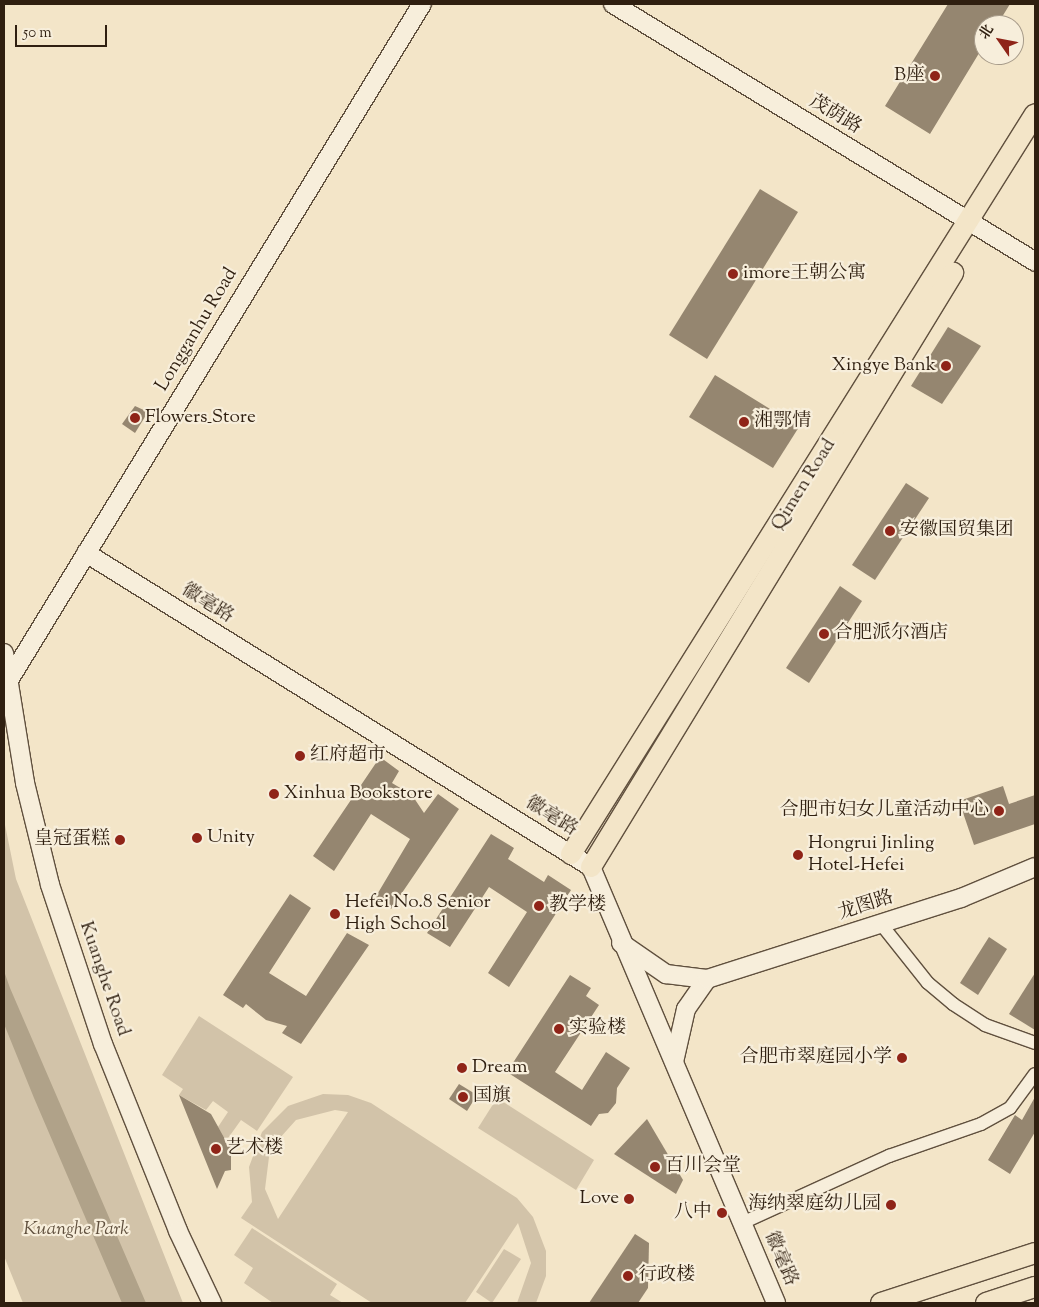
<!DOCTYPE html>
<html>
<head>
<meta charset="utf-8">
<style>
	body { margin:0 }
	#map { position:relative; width:1039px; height:1307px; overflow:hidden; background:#f3e5c8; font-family:"Sorts Mill Goudy","Noto Serif SC",serif }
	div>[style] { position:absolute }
	.green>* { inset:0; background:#d2c3a9 }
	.water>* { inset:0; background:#b0a289 }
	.building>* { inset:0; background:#958670 }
	.roads { filter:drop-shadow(1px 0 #60503e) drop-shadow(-1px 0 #60503e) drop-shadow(0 1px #60503e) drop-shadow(0 -1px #60503e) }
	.street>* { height:12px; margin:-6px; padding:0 6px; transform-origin:6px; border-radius:6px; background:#f7eedb }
	.secondary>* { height:18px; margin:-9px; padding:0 9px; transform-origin:9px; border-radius:9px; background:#f7eedb }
	.primary>* { height:20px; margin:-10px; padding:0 10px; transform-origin:10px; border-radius:10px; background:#f3e5c8 }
	.dots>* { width:14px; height:14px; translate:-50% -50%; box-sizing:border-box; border:2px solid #f7eedb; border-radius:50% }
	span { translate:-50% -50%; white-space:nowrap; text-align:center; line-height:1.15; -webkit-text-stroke:4.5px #f7eedb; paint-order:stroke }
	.poi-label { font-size:19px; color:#2f1f10 }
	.right { translate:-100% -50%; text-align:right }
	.left { translate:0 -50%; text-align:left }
	.street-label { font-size:19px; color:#2f1f10 }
	.park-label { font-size:19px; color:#60503e; font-style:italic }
	.frame { position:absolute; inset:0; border:5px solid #2f1f10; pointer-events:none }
	.north { position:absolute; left:974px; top:15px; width:50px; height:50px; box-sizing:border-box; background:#f7eedb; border:1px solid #a79b8a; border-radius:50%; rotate:303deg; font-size:14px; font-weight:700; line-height:20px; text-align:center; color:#2f1f10 }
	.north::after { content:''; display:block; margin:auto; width:18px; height:22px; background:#8f2418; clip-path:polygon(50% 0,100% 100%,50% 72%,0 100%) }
	.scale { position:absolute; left:15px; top:25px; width:92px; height:22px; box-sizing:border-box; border:2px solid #2f1f10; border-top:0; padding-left:6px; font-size:15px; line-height:18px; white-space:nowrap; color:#2f1f10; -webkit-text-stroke:4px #f7eedb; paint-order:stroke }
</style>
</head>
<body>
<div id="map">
	<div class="green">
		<i style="clip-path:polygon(4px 820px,16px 879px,183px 1303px,23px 1303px,4px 1256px)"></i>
		<i style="clip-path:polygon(199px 1016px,293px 1077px,257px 1131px,241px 1120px,226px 1141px,218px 1127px,228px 1112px,213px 1101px,206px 1110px,179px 1095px,183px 1089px,162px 1075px)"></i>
		<i style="clip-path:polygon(evenodd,323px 1094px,348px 1095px,371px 1103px,517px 1198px,533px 1217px,546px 1251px,546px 1276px,536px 1303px,517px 1303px,531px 1263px,518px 1223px,465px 1303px,372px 1303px,241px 1218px,252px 1202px,249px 1167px,262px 1132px,288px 1106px,323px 1094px,335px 1110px,348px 1112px,278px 1219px,265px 1189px,270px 1149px,296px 1120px,335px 1110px)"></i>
		<i style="clip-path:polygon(497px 1098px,594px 1160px,576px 1190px,478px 1128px)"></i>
		<i style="clip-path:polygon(252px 1228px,337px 1284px,330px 1295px,343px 1303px,273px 1303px,244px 1283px,253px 1268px,234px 1255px)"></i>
		<i style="clip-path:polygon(504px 1249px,521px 1259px,492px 1303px,476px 1292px)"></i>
	</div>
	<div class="water">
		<i style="clip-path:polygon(4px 971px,10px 988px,146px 1303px,122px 1303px,34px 1098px,4px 1024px)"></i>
	</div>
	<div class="building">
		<i style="clip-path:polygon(948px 4px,1010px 4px,997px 25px,984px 25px,984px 45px,930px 134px,885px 106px)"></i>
		<i style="clip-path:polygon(760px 189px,798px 212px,707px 359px,669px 335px)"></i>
		<i style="clip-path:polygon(948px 327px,981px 346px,942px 404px,911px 386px)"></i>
		<i style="clip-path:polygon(715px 375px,799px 427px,773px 468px,689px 417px)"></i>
		<i style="clip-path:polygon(135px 406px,148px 412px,135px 433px,122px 424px)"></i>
		<i style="clip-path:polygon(906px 483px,929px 498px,875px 580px,852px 565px)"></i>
		<i style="clip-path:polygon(840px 586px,862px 601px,809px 683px,786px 668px)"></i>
		<i style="clip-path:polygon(380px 757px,399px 771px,392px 783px,412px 795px,424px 813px,438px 794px,459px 809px,391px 909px,375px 898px,410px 839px,371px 814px,334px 871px,313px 856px)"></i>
		<i style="clip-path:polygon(1003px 786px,1009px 804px,1035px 795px,1035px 824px,974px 845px,959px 801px)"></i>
		<i style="clip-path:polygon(491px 834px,514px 848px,508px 859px,544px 882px,548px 875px,571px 890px,509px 987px,488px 973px,527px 912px,489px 887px,450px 947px,427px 933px)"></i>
		<i style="clip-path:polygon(290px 894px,311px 908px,269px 973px,306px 996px,347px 933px,369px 945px,301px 1044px,282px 1033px,287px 1026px,266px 1020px,246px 1004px,243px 1008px,223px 995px)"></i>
		<i style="clip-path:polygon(989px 937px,1007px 949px,978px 995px,960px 983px)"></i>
		<i style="clip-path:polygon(1035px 973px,1035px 1030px,1009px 1014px)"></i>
		<i style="clip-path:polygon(570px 975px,591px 988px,586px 996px,599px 1005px,555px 1072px,582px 1090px,606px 1052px,630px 1068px,617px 1088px,616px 1103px,608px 1113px,599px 1114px,591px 1126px,507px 1072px)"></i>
		<i style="clip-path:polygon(459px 1084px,477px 1095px,467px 1111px,449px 1099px)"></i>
		<i style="clip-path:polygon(179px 1095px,211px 1114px,226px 1141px,231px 1139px,231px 1170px,225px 1171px,217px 1189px)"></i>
		<i style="clip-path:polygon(1035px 1097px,1035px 1132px,1010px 1174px,988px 1160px,1015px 1115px,1022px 1120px)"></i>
		<i style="clip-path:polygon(647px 1119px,683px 1180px,676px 1194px,614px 1154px)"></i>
		<i style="clip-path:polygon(635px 1234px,649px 1243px,648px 1288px,638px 1303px,589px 1303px)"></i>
	</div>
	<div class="roads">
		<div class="street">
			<i style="left:881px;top:924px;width:75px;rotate:51.5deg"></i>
			<i style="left:928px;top:983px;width:33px;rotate:40deg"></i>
			<i style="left:953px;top:1004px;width:38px;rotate:33deg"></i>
			<i style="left:985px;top:1025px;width:53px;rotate:19.8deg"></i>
			<i style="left:742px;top:1223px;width:162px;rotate:-24.5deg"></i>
			<i style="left:889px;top:1156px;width:97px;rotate:-19.2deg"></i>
			<i style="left:981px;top:1124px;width:33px;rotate:-29deg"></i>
			<i style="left:1010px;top:1108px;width:42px;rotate:-53.7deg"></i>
		</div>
		<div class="secondary">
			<i style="left:613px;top:4px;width:495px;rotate:31.4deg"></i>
			<i style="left:86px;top:553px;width:595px;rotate:31.87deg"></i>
			<i style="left:591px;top:867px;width:474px;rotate:67deg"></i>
			<i style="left:4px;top:653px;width:132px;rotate:80.8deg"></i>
			<i style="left:25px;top:783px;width:105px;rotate:76.2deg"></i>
			<i style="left:50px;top:885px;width:168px;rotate:71.6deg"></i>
			<i style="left:103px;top:1044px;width:201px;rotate:68.1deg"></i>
			<i style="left:178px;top:1231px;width:80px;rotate:64.7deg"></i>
			<i style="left:9px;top:680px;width:792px;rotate:-58.58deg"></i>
			<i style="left:621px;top:943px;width:55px;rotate:34.6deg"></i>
			<i style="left:666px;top:974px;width:41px;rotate:7deg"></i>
			<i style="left:707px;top:979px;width:37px;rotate:125deg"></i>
			<i style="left:686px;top:1009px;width:54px;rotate:102.8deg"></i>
			<i style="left:707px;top:979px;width:267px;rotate:-17.7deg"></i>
			<i style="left:961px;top:898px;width:80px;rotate:-22.7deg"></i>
		</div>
		<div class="primary">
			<i style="left:571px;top:854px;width:873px;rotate:-57.91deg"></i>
			<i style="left:591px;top:867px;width:696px;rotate:-58.64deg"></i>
			<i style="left:881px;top:1303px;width:162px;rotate:-18deg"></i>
			<i style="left:986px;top:1303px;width:52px;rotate:-18.1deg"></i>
		</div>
	</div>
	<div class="dots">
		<i style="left:935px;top:76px;background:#8f2418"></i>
		<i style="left:733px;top:274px;background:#8f2418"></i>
		<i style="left:946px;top:366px;background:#8f2418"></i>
		<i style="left:135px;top:418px;background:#8f2418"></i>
		<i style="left:744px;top:422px;background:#8f2418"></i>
		<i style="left:890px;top:531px;background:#8f2418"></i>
		<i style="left:824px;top:634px;background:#8f2418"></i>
		<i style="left:300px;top:756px;background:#8f2418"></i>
		<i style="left:274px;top:794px;background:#8f2418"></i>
		<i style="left:999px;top:811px;background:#8f2418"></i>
		<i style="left:197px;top:838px;background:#8f2418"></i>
		<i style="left:120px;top:840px;background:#8f2418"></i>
		<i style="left:798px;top:855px;background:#8f2418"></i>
		<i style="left:539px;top:906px;background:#8f2418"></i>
		<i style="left:335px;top:914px;background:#8f2418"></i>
		<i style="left:559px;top:1029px;background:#8f2418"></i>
		<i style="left:902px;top:1058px;background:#8f2418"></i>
		<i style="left:462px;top:1068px;background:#8f2418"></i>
		<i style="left:463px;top:1097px;background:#8f2418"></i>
		<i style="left:216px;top:1149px;background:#8f2418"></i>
		<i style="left:655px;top:1167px;background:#8f2418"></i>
		<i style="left:629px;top:1199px;background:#8f2418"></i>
		<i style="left:891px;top:1205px;background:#8f2418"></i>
		<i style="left:722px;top:1213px;background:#8f2418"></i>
		<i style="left:628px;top:1276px;background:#8f2418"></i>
	</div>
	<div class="poi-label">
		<span class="right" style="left:925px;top:76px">B座</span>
		<span class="left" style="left:743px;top:274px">imore王朝公寓</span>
		<span class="right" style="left:936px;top:366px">Xingye Bank</span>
		<span class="left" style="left:145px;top:418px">Flowers_Store</span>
		<span class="left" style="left:754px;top:422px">湘鄂情</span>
		<span class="left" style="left:900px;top:531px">安徽国贸集团</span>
		<span class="left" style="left:834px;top:634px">合肥派尔酒店</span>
		<span class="left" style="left:310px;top:756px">红府超市</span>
		<span class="left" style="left:284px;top:794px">Xinhua Bookstore</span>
		<span class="right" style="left:989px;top:811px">合肥市妇女儿童活动中心</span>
		<span class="left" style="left:207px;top:838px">Unity</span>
		<span class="right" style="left:110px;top:840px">皇冠蛋糕</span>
		<span class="left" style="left:808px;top:855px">Hongrui Jinling<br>Hotel-Hefei</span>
		<span class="left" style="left:345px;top:914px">Hefei No.8 Senior<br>High School</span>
		<span class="left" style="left:549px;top:906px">教学楼</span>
		<span class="left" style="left:569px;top:1029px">实验楼</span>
		<span class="right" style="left:892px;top:1058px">合肥市翠庭园小学</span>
		<span class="left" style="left:472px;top:1068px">Dream</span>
		<span class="left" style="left:473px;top:1097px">国旗</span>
		<span class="left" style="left:226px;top:1149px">艺术楼</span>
		<span class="left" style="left:665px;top:1167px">百川会堂</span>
		<span class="right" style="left:619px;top:1199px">Love</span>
		<span class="right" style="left:881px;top:1205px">海纳翠庭幼儿园</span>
		<span class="right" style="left:712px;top:1213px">八中</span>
		<span class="left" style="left:638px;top:1276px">行政楼</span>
	</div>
	<div class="street-label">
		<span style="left:835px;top:115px;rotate:31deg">茂荫路</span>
		<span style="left:197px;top:330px;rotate:-59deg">Longganhu Road</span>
		<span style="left:804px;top:485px;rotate:-58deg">Qimen Road</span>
		<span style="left:207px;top:604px;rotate:32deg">徽毫路</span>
		<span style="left:551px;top:817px;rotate:32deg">徽毫路</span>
		<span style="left:866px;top:906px;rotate:-18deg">龙图路</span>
		<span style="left:104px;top:979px;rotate:71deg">Kuanghe Road</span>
		<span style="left:780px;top:1259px;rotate:67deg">徽毫路</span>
	</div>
	<div class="park-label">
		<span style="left:76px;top:1230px">Kuanghe Park</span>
	</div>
	<div class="frame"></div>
	<div class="north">北</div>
	<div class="scale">50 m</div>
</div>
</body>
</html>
